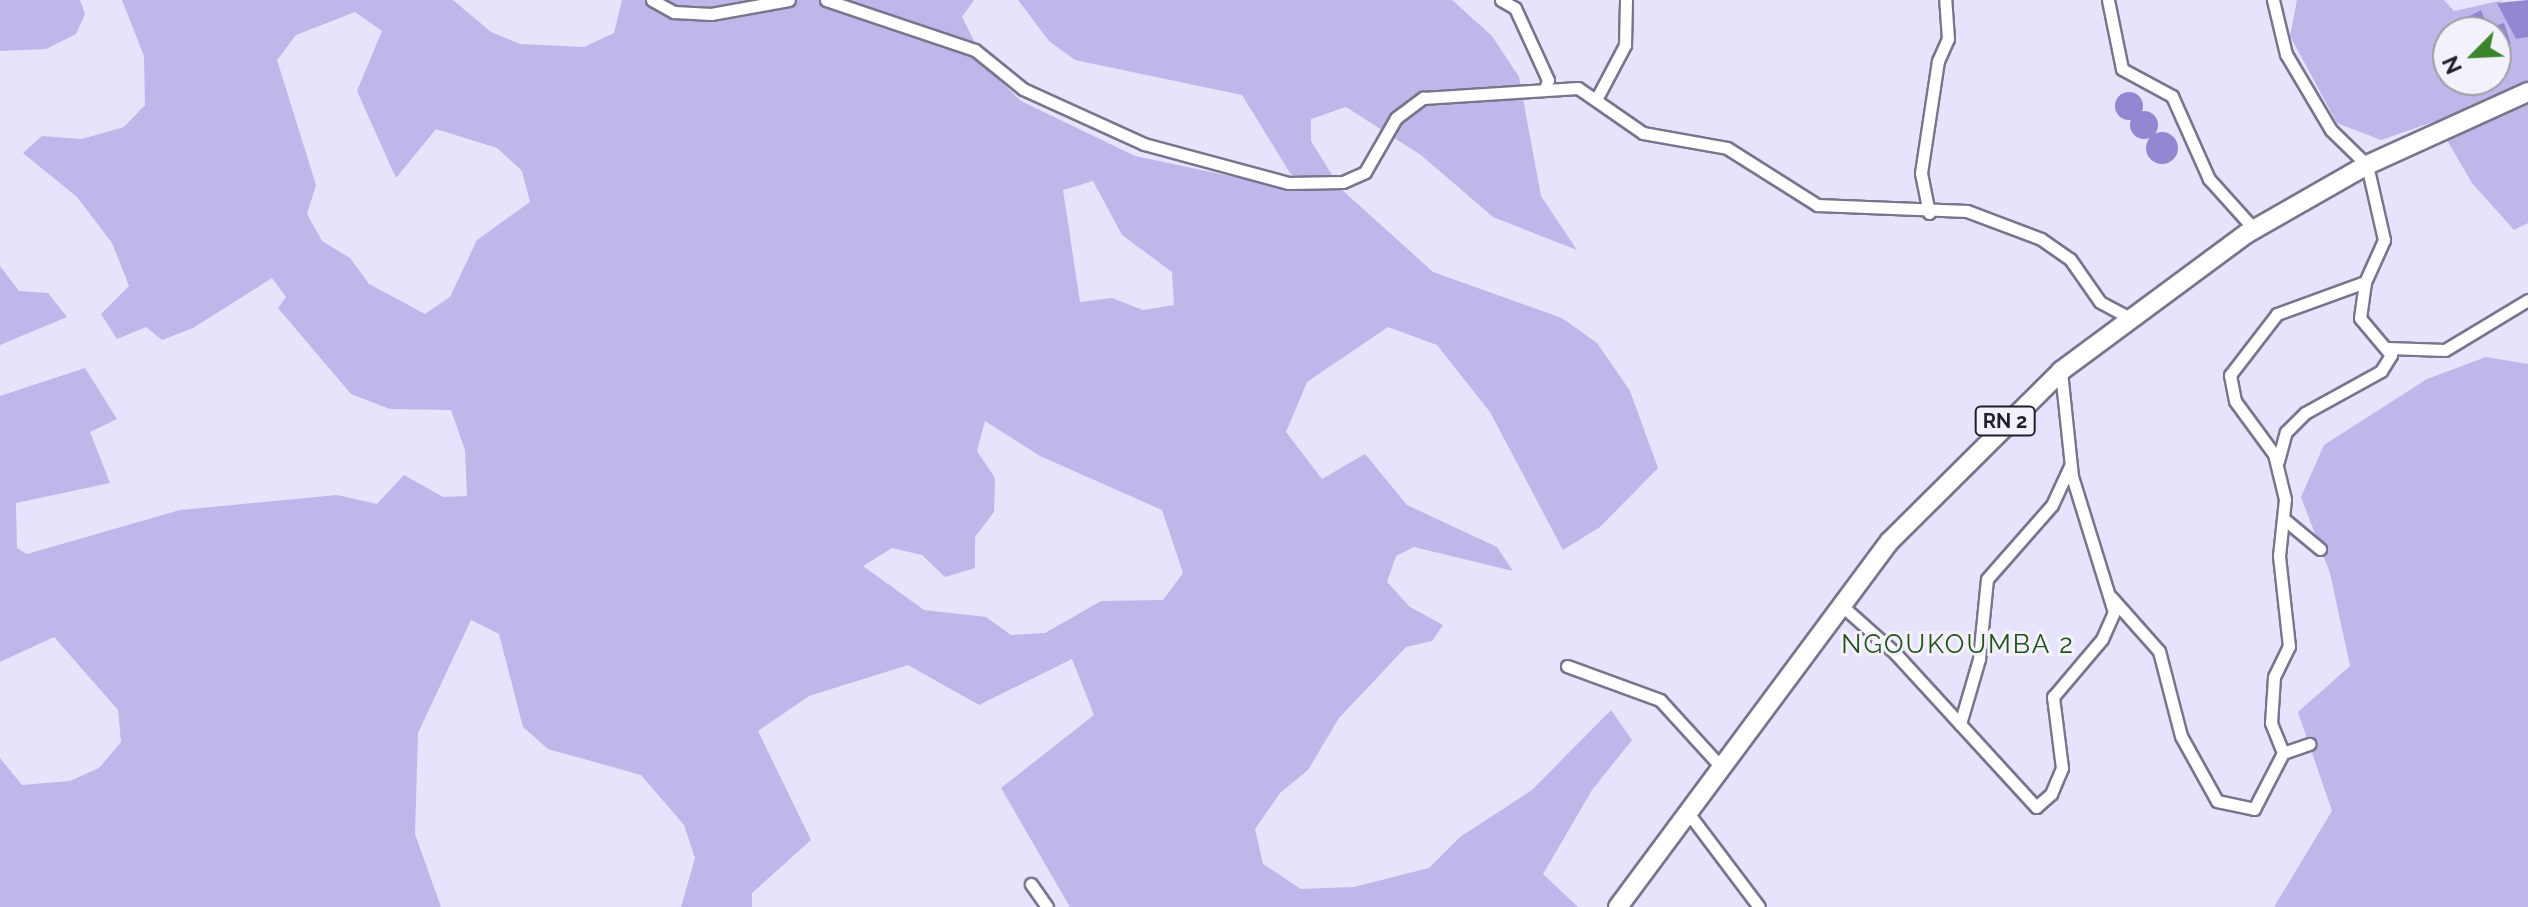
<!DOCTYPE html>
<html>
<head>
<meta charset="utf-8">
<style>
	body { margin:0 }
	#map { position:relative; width:2528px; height:907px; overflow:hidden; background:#e6e3fc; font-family:Raleway,sans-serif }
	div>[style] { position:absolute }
	.green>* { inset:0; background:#beb7ea }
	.water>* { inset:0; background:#9387d2 }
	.round { border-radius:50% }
	.roads { filter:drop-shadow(2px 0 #78758c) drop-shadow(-2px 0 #78758c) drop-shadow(0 2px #78758c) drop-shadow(0 -2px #78758c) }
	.street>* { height:11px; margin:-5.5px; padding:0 5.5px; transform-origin:5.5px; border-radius:5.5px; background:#fff }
	.primary>* { height:18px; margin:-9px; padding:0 9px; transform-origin:9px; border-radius:9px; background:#fff }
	span { translate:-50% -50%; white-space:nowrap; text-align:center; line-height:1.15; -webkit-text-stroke:6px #f3f2fc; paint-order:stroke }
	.shield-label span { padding:2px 6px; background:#f3f2fc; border:2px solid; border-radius:6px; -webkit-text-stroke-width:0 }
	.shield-label { font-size:20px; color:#211f28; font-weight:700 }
	.quarter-label { font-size:26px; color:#235119; letter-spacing:2px }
	.north { position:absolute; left:2432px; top:16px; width:80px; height:80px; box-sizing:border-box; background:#f3f2fc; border:2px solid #9f9ea7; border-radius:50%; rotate:246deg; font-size:22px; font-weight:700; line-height:32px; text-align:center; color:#211f28 }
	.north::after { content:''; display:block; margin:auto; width:28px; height:36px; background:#3b842b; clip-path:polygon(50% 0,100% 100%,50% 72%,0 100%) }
</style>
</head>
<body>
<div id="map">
	<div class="green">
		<i style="clip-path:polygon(0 0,80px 0,85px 14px,76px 34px,46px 49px,0 51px)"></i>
		<i style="clip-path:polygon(evenodd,122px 0,453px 0,491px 32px,520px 44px,584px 47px,614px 33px,622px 0,974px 0,962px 17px,988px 69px,1021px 101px,1135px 156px,1301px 191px,1242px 95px,1075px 60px,1049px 41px,1018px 0,1452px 0,1492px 36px,1519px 77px,1541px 196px,1577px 250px,1493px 217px,1421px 155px,1346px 107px,1311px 119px,1311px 141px,1340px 188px,1433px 272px,1562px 318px,1597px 343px,1630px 391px,1658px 468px,1600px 527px,1563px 550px,1490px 412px,1437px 345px,1388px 327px,1307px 382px,1286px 432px,1322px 479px,1365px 454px,1407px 505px,1497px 547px,1513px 571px,1414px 547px,1396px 556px,1387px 582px,1410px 607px,1443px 625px,1432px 641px,1406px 647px,1339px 718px,1308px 770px,1280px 793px,1255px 829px,1263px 864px,1301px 889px,1354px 887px,1429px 868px,1460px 837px,1532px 790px,1611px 710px,1632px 740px,1592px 790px,1543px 874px,1578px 907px,1070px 907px,1001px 788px,1094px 715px,1072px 659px,979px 705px,908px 665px,809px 696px,758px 731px,811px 840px,752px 893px,752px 907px,681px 907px,695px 858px,684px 825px,641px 775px,548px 749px,523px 727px,499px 634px,471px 620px,418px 733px,415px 834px,441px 907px,0 907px,0 758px,22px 785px,70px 781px,99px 768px,121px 742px,118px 710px,54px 637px,0 662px,0 396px,85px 368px,117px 419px,90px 432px,110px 483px,16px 503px,17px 548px,27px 554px,180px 510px,337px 495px,377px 504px,404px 475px,443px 497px,467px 496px,465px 450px,451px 410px,390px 409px,351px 394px,278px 308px,286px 297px,272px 278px,193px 328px,162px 340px,146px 327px,117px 339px,101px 314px,129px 286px,112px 243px,77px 197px,23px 153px,42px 136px,82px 139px,124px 127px,145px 105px,144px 56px,122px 0,355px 12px,382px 31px,357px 91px,396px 178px,436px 129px,497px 148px,522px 171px,530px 202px,477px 240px,450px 297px,425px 314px,369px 284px,350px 258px,322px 241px,307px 214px,316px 185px,277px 60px,296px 35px,355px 12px,122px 0,1093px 181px,1122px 235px,1172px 272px,1174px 305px,1143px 310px,1112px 298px,1080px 302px,1063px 190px,1093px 181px,122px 0,985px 421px,1040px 456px,1162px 510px,1183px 573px,1163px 600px,1101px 601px,1045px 633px,1011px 635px,986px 617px,924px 610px,863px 566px,892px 548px,922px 555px,945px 577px,975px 568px,975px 537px,994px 512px,995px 478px,977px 451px,985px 421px)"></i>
		<i style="clip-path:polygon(evenodd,2297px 0,2444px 0,2454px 11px,2504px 0,2498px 3px,2516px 39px,2528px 37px,2528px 223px,2514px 230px,2472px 183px,2436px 121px,2381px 140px,2337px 123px,2290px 36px,2297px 0,2481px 10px,2489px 28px,2504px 24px,2511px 42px,2496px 49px,2496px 80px,2448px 80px,2448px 32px,2464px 32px,2459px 21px,2481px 10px)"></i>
		<i style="clip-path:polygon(0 266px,19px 291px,48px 293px,67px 317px,0 345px)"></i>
		<i style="clip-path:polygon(2486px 357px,2528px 364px,2528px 907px,2274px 907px,2332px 811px,2298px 712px,2350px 666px,2330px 573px,2301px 497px,2324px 445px,2427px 379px)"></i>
	</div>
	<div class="water">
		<i style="clip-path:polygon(2528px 0,2528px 37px,2516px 39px,2497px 3px)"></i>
		<i style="clip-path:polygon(2481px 10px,2489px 28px,2504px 23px,2511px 43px,2496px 49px,2496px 32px,2464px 32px,2459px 21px)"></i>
		<i class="round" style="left:2115px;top:92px;width:28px;height:28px"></i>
		<i class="round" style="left:2130px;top:111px;width:28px;height:28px"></i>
		<i class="round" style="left:2146px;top:132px;width:32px;height:32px"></i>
	</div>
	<div class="roads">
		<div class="street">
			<i style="left:652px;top:0;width:25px;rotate:29deg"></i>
			<i style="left:674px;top:12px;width:37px;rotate:3deg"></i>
			<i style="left:711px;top:14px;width:79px;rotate:-10.2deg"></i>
			<i style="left:826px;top:0;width:157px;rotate:18.6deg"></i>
			<i style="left:975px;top:50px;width:62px;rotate:39.1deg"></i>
			<i style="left:1023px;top:89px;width:133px;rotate:24.4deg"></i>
			<i style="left:1144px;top:144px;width:150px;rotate:15.1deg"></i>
			<i style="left:1289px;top:183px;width:54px;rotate:-1.1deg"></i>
			<i style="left:1343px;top:182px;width:24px;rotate:-24deg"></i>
			<i style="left:1365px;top:172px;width:62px;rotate:-60.1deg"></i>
			<i style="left:1396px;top:118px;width:34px;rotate:-37deg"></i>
			<i style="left:1423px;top:98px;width:155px;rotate:-3.7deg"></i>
			<i style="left:1578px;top:88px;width:79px;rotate:34.7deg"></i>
			<i style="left:1643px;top:133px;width:85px;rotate:10.1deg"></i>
			<i style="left:1727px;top:148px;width:107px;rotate:32.3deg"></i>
			<i style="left:1817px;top:205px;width:150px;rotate:2.3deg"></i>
			<i style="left:1967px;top:211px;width:79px;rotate:20.7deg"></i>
			<i style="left:2041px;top:239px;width:35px;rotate:35deg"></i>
			<i style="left:2070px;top:259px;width:52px;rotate:55.1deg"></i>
			<i style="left:2100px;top:302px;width:30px;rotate:28deg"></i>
			<i style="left:1501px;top:0;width:16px;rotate:30deg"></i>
			<i style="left:1515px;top:8px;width:79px;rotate:65.4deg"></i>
			<i style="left:1548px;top:80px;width:9px;rotate:108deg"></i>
			<i style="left:2108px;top:0;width:70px;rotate:78.5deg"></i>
			<i style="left:2122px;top:69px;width:57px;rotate:28.4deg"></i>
			<i style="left:2172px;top:96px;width:91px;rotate:66deg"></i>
			<i style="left:2209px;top:179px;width:67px;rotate:48deg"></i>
			<i style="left:2273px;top:0;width:56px;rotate:76.5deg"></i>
			<i style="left:2286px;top:54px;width:88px;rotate:59.4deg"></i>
			<i style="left:2331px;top:130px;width:50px;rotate:44.2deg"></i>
			<i style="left:2367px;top:165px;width:77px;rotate:77.2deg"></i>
			<i style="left:2384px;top:240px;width:46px;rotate:114.3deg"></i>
			<i style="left:2365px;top:282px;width:94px;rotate:160deg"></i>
			<i style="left:2277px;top:314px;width:77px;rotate:127.6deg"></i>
			<i style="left:2230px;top:375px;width:26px;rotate:79deg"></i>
			<i style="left:2235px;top:401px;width:66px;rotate:53.7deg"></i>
			<i style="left:2274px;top:454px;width:46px;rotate:76.3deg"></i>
			<i style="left:2285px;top:499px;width:57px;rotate:96deg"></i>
			<i style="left:2279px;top:556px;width:91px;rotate:83.7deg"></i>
			<i style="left:2289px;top:646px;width:34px;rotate:116deg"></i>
			<i style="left:2274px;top:677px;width:46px;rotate:93.7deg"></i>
			<i style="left:2271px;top:723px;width:32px;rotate:68deg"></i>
			<i style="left:1598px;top:96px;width:58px;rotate:-62.1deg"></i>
			<i style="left:1625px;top:45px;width:45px;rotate:-88.7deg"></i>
			<i style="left:1929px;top:213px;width:41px;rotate:-101.3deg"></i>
			<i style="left:1921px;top:173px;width:113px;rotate:-81.4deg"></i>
			<i style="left:1938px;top:61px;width:24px;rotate:-66deg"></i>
			<i style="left:1948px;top:39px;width:39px;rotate:-94deg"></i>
			<i style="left:2388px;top:348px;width:57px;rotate:2deg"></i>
			<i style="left:2445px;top:350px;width:97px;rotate:-31.1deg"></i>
			<i style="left:2278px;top:461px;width:30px;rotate:-75deg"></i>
			<i style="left:2286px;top:432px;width:27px;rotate:-45deg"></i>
			<i style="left:2305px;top:413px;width:87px;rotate:-28.9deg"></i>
			<i style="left:2381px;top:371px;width:19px;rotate:-58deg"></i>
			<i style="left:2391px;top:355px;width:48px;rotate:-130deg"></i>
			<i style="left:2360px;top:318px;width:36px;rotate:-82deg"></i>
			<i style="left:2284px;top:519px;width:47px;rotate:39.8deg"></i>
			<i style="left:2111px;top:597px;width:72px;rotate:48.4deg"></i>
			<i style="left:2159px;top:651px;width:88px;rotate:75.5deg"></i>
			<i style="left:2181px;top:736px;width:74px;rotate:61deg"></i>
			<i style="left:2217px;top:801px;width:38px;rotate:12deg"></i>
			<i style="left:2254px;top:809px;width:63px;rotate:-62.6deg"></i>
			<i style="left:1840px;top:604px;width:74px;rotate:41.7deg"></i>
			<i style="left:1895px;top:653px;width:209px;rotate:47.5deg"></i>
			<i style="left:2036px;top:807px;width:20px;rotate:-41deg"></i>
			<i style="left:2051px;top:794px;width:28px;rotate:-67deg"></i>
			<i style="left:2062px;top:768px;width:72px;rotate:-97.2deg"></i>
			<i style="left:2053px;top:697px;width:76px;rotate:-49.8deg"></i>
			<i style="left:2102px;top:639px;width:30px;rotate:-66deg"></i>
			<i style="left:2114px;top:612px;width:142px;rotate:-107.2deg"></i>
			<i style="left:2072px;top:476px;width:106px;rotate:-96deg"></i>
			<i style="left:1567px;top:666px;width:99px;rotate:20.1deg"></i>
			<i style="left:1660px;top:700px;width:92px;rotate:47.6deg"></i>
			<i style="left:1960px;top:724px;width:68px;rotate:-73.7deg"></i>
			<i style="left:1979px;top:659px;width:80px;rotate:-84.3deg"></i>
			<i style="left:1987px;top:579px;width:98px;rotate:-48.7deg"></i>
			<i style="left:2052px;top:505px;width:43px;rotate:-65.2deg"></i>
			<i style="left:2283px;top:753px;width:28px;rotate:-19deg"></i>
			<i style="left:1689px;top:814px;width:116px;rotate:53deg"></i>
			<i style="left:1031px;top:884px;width:28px;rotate:55deg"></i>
		</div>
		<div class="primary">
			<i style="left:1618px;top:907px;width:456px;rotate:-53.4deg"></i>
			<i style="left:1890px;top:541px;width:241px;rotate:-44.8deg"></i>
			<i style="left:2061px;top:371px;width:230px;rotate:-36.5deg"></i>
			<i style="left:2246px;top:234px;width:139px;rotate:-29.7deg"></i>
			<i style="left:2367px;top:165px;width:177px;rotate:-24.4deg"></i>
		</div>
	</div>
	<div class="shield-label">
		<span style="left:2005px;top:421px">RN 2</span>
	</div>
	<div class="quarter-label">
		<span style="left:1958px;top:645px">NGOUKOUMBA 2</span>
	</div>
	<div class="north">N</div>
</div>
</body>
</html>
